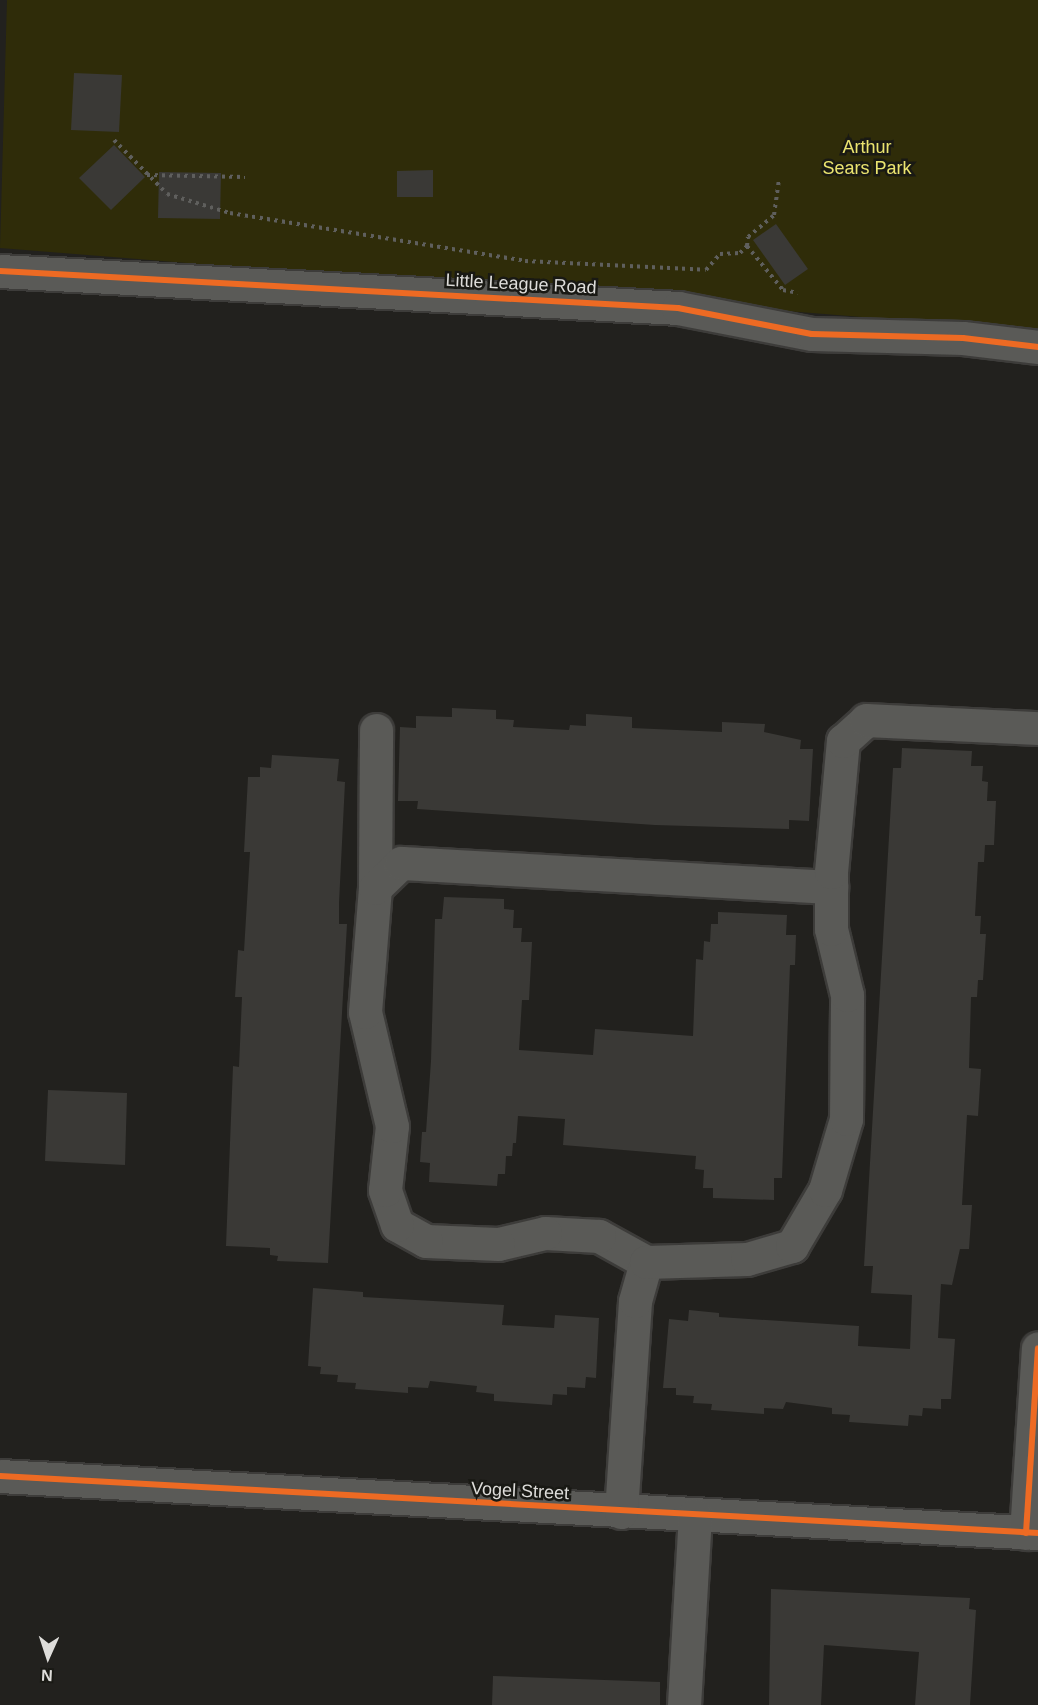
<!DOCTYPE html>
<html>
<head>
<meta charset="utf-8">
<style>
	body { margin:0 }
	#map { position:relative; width:1038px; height:1705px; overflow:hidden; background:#22211e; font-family:Helvetica,sans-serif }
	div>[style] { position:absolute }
	.green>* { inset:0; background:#2f2c09 }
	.building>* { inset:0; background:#3a3936 }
	.path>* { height:4px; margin-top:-2px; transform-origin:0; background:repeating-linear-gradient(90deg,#5f5f5d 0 3px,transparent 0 7.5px) }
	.roads { filter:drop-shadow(2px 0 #3d3c3a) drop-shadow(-2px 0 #3d3c3a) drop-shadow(0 2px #3d3c3a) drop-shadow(0 -2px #3d3c3a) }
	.minor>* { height:33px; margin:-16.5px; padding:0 16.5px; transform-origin:16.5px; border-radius:16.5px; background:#5a5a57 }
	.cycleway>* { height:6px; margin:-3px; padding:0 3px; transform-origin:3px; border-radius:3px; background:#ed6a23 }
	span { translate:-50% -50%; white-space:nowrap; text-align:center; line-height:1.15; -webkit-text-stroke:5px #191914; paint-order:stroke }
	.park-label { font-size:18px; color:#ebe46f }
	.street-label { font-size:18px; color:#deddda }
	.north { position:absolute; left:18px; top:1627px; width:60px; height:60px; -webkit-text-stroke:4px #191914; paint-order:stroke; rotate:183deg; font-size:16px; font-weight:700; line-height:24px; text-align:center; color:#deddda }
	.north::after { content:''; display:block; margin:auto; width:21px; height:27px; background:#deddda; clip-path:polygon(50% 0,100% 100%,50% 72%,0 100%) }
</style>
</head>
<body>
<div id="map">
	<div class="green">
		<i style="clip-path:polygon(7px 0,1038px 0,1038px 331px,0 248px)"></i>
	</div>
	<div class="building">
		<i style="clip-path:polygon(74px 73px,122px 75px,119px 132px,71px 130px)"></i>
		<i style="clip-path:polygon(114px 145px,145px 177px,111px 210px,79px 178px)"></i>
		<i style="clip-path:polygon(433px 170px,433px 197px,397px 197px,397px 171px)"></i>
		<i style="clip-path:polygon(159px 172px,221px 173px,220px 219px,158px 218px)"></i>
		<i style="clip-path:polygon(776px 224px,808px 269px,785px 285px,753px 240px)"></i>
		<i style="clip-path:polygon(452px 708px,496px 710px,496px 719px,514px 720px,513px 727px,569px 730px,570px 725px,586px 726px,586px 714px,632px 717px,632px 728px,722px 732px,722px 722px,765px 724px,764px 732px,801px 740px,800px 749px,813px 749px,809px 821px,789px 820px,789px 829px,655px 825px,417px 809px,418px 801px,398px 801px,400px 727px,416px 728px,416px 716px,452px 717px)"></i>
		<i style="clip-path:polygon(902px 748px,972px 751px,971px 766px,983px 766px,982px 781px,988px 782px,987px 801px,996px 801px,994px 845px,985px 845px,984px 862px,978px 862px,975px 916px,981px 916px,980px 934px,986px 934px,983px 980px,978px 980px,977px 997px,971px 997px,969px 1068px,981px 1069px,978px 1116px,967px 1115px,962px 1205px,972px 1205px,969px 1249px,960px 1249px,952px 1285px,941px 1284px,938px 1338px,955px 1339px,951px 1399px,941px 1399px,941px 1409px,923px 1408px,922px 1416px,909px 1415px,908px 1426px,849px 1422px,850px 1415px,832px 1414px,832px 1408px,786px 1402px,783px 1409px,764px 1408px,764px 1414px,711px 1410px,712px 1404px,693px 1403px,694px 1396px,676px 1395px,676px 1388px,663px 1388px,669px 1319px,688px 1321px,689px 1310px,719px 1313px,719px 1317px,859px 1326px,858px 1346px,910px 1349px,912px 1295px,871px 1293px,873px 1266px,864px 1266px,893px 768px,901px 768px)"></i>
		<i style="clip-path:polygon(272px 755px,339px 759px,337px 781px,345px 782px,339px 903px,339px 924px,347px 924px,328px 1263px,277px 1261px,278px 1256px,270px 1255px,270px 1248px,226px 1246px,233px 1066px,239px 1067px,242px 997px,235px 997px,238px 950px,244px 951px,250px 852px,244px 852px,248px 777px,260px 777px,260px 767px,271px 768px)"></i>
		<i style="clip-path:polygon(444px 897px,504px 899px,504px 909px,514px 910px,513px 928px,522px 928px,521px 942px,532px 942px,529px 1000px,522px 1000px,519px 1050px,593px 1055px,595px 1029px,693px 1036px,696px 959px,703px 960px,704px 941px,710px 942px,711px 924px,718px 924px,718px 912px,787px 915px,786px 935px,796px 935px,795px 965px,790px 965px,782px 1178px,774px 1178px,774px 1200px,713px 1198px,713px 1188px,703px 1188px,704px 1170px,695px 1169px,696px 1156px,563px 1145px,565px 1119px,518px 1116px,516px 1143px,513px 1143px,512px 1156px,506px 1156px,505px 1174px,498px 1174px,497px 1186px,429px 1182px,430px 1163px,420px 1162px,422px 1132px,426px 1132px,431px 1061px,435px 919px,442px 919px)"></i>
		<i style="clip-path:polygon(48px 1090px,127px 1093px,125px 1165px,45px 1161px)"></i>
		<i style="clip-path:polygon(313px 1288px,363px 1292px,363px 1297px,504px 1305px,502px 1325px,554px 1328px,555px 1315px,599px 1318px,596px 1378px,586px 1377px,585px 1388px,567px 1387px,567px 1395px,553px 1394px,552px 1405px,494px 1401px,494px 1394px,476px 1392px,477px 1386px,430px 1381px,428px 1388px,408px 1387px,408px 1393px,355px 1389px,356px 1383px,337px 1382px,338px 1375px,320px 1374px,321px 1367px,308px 1366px)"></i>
		<i style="clip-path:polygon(771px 1589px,970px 1598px,969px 1609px,976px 1610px,970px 1705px,915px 1705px,919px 1652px,824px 1645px,821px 1705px,769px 1705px)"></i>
		<i style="clip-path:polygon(493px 1676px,660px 1682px,660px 1705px,492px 1705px)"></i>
	</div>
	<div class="path">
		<i style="left:114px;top:140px;width:76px;rotate:45.5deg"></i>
		<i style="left:167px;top:194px;width:66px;rotate:16.8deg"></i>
		<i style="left:230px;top:213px;width:299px;rotate:9.2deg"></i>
		<i style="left:525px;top:261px;width:181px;rotate:2.8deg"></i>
		<i style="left:706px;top:270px;width:21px;rotate:-49deg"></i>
		<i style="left:720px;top:254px;width:20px;rotate:-3deg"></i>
		<i style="left:740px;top:253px;width:10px;rotate:-45deg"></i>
		<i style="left:747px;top:246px;width:57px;rotate:50.7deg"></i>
		<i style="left:783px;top:290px;width:15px;rotate:11deg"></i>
		<i style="left:147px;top:175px;width:98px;rotate:1.2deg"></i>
		<i style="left:747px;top:246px;width:9px;rotate:-84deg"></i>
		<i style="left:748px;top:237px;width:34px;rotate:-40deg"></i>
		<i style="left:774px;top:215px;width:36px;rotate:-82deg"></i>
	</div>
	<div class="roads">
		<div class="minor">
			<i style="left:0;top:271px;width:679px;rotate:3.12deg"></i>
			<i style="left:678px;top:308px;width:136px;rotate:11deg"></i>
			<i style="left:812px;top:334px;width:151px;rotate:1.5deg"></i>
			<i style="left:963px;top:338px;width:76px;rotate:6.8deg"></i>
			<i style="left:375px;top:888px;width:158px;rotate:-89.6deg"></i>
			<i style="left:646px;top:1262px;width:54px;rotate:-151deg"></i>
			<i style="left:599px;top:1236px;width:54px;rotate:-176.8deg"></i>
			<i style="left:545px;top:1233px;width:48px;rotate:166.8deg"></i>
			<i style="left:498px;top:1244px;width:72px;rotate:-177.6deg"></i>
			<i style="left:426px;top:1241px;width:33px;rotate:-151deg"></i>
			<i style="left:397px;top:1225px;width:37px;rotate:-109deg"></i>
			<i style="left:385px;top:1190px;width:64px;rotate:-83.8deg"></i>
			<i style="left:392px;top:1126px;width:117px;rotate:-103.3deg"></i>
			<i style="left:365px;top:1012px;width:124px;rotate:-85.4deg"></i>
			<i style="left:375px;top:888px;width:36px;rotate:-44deg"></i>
			<i style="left:401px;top:863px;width:431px;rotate:3.2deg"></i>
			<i style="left:0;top:1476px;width:1040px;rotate:3.14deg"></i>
			<i style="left:621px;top:1512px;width:211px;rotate:-86.2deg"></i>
			<i style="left:635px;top:1301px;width:41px;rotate:-74.2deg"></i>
			<i style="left:646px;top:1262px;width:101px;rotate:-1.7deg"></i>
			<i style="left:747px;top:1259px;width:47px;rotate:-16.1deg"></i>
			<i style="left:792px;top:1246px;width:65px;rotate:-59.5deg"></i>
			<i style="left:825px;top:1190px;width:74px;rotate:-73.5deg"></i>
			<i style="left:846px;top:1119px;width:124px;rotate:-89.5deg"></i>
			<i style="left:847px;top:995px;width:68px;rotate:-103.6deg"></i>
			<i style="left:831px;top:929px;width:57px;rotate:-90deg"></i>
			<i style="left:831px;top:872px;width:132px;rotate:-84.8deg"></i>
			<i style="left:843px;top:741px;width:31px;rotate:-42deg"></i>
			<i style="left:866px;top:720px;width:172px;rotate:2.7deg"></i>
			<i style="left:1026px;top:1533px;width:185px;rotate:-86.3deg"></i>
			<i style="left:684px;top:1705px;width:190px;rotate:-86.7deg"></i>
		</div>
	</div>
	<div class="cycleway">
		<i style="left:0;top:271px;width:679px;rotate:3.12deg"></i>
		<i style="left:678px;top:308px;width:136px;rotate:11deg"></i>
		<i style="left:812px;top:334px;width:151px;rotate:1.5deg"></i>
		<i style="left:963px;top:338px;width:76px;rotate:6.8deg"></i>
		<i style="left:0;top:1476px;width:1040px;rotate:3.14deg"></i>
		<i style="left:1026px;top:1533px;width:185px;rotate:-86.3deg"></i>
	</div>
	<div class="park-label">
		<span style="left:867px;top:158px">Arthur<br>Sears Park</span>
	</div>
	<div class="street-label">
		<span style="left:521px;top:284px;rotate:3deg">Little League Road</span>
		<span style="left:520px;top:1491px;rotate:3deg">Vogel Street</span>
	</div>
	<div class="north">N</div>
</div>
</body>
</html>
